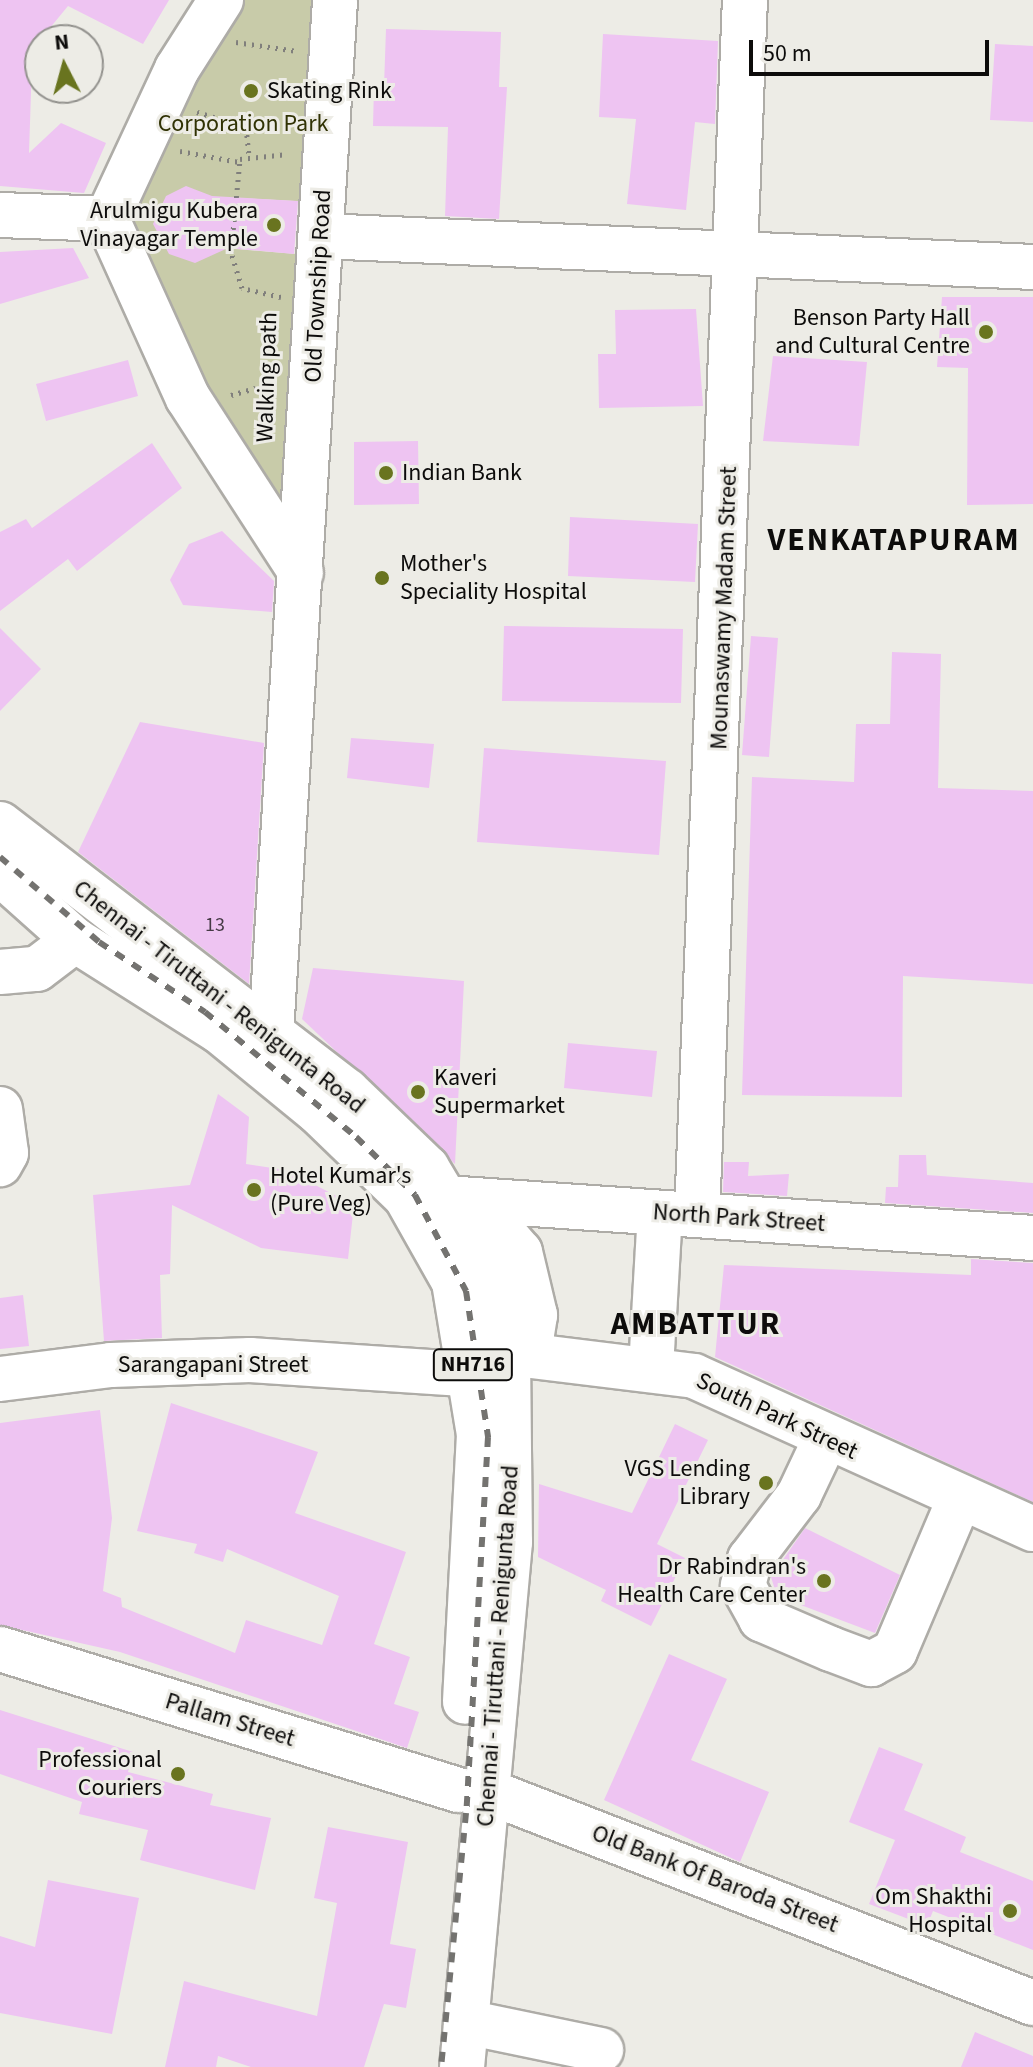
<!DOCTYPE html>
<html>
<head>
<meta charset="utf-8">
<style>
	body { margin:0 }
	#map { position:relative; width:1033px; height:2067px; overflow:hidden; background:#edece6; font-family:"Source Sans 3",sans-serif }
	div>[style] { position:absolute }
	.green>* { inset:0; background:#c8cba9 }
	.building>* { inset:0; background:#eec4f2 }
	.path>* { height:5px; margin-top:-2.5px; transform-origin:0; background:repeating-linear-gradient(90deg,#807f7c 0 2px,transparent 0 8px) }
	.roads { filter:drop-shadow(2px 0 #aeaca7) drop-shadow(-2px 0 #aeaca7) drop-shadow(0 2px #aeaca7) drop-shadow(0 -2px #aeaca7) }
	.minor>* { height:44px; margin:-22px; padding:0 22px; transform-origin:22px; border-radius:22px; background:#fff }
	.major>* { height:44px; margin:-22px; padding:0 22px; transform-origin:22px; border-radius:22px; background:#fff }
	.highway>* { height:44px; margin:-22px; padding:0 22px; transform-origin:22px; border-radius:22px; background:#fff }
	.rail>* { height:6px; margin-top:-3px; transform-origin:0; background:repeating-linear-gradient(90deg,#747370 0 10px,transparent 0 20px) }
	.dots>* { width:22px; height:22px; translate:-50% -50%; box-sizing:border-box; border:4px solid #edece6; border-radius:50% }
	span { translate:-50% -50%; white-space:nowrap; text-align:center; line-height:1.15; -webkit-text-stroke:6px #edece6; paint-order:stroke }
	.number-label { font-size:20px; color:#453a45 }
	.number-label span { -webkit-text-stroke-width:0 }
	.shield-label span { padding:2px 6px; background:#edece6; border:2px solid; border-radius:6px; -webkit-text-stroke-width:0 }
	.shield-label { font-size:22px; color:#0d0c0b; font-weight:700 }
	.poi-label { font-size:24px; color:#0d0c0b }
	.left { translate:0 -50%; text-align:left }
	.right { translate:-100% -50%; text-align:right }
	.park-label { font-size:24px; color:#303204 }
	.street-label { font-size:24px; color:#0d0c0b }
	.district-label { font-size:32px; color:#0d0c0b; font-weight:700; letter-spacing:2px }
	.north { position:absolute; left:24px; top:24px; width:80px; height:80px; box-sizing:border-box; background:#edece6; border:2px solid #93928e; border-radius:50%; rotate:354deg; font-size:22px; font-weight:700; line-height:32px; text-align:center; color:#0d0c0b }
	.north::after { content:''; display:block; margin:auto; width:28px; height:36px; background:#69741f; clip-path:polygon(50% 0,100% 100%,50% 72%,0 100%) }
	.scale { position:absolute; left:749px; top:40px; width:240px; height:36px; box-sizing:border-box; border:4px solid #0d0c0b; border-top:0; padding-left:10px; font-size:24px; line-height:28px; white-space:nowrap; color:#0d0c0b; -webkit-text-stroke:6px #edece6; paint-order:stroke }
</style>
</head>
<body>
<div id="map">
	<div class="green">
		<i style="clip-path:polygon(231px 0,325px 0,313px 202px,238px 198px,236px 249px,309px 255px,289px 541px,122px 231px)"></i>
	</div>
	<div class="building">
		<i style="clip-path:polygon(0 0,169px 0,143px 44px,68px 6px,40px 40px,32px 62px,29px 153px,61px 123px,106px 143px,84px 193px,0 186px)"></i>
		<i style="clip-path:polygon(386px 29px,501px 32px,499px 87px,507px 87px,499px 219px,445px 216px,448px 127px,373px 126px,374px 86px,384px 86px)"></i>
		<i style="clip-path:polygon(603px 34px,718px 41px,715px 124px,695px 122px,686px 210px,627px 204px,636px 119px,599px 117px)"></i>
		<i style="clip-path:polygon(995px 44px,1033px 46px,1033px 122px,990px 120px)"></i>
		<i style="clip-path:polygon(186px 186px,212px 196px,298px 201px,294px 254px,228px 248px,195px 263px,169px 254px,153px 224px,166px 196px)"></i>
		<i style="clip-path:polygon(73px 248px,89px 278px,0 304px,0 252px)"></i>
		<i style="clip-path:polygon(942px 297px,1033px 297px,1033px 504px,967px 505px,968px 368px,937px 367px)"></i>
		<i style="clip-path:polygon(696px 309px,703px 406px,599px 408px,598px 354px,616px 354px,615px 310px)"></i>
		<i style="clip-path:polygon(773px 356px,867px 362px,859px 446px,763px 441px)"></i>
		<i style="clip-path:polygon(128px 360px,138px 396px,46px 421px,36px 384px)"></i>
		<i style="clip-path:polygon(418px 441px,419px 504px,354px 505px,354px 442px)"></i>
		<i style="clip-path:polygon(152px 443px,182px 488px,77px 571px,68px 559px,0 611px,0 532px,26px 519px,32px 528px)"></i>
		<i style="clip-path:polygon(570px 517px,698px 524px,695px 582px,568px 576px)"></i>
		<i style="clip-path:polygon(222px 531px,274px 581px,272px 612px,183px 605px,170px 580px,189px 544px)"></i>
		<i style="clip-path:polygon(504px 626px,683px 629px,681px 703px,502px 701px)"></i>
		<i style="clip-path:polygon(0 628px,41px 669px,0 711px)"></i>
		<i style="clip-path:polygon(751px 636px,778px 638px,769px 757px,742px 755px)"></i>
		<i style="clip-path:polygon(892px 652px,941px 654px,938px 788px,1033px 791px,1033px 984px,903px 976px,902px 1097px,742px 1095px,752px 777px,854px 782px,856px 724px,890px 724px)"></i>
		<i style="clip-path:polygon(140px 722px,264px 743px,249px 984px,78px 852px)"></i>
		<i style="clip-path:polygon(351px 738px,434px 744px,429px 788px,347px 778px)"></i>
		<i style="clip-path:polygon(484px 748px,666px 761px,659px 855px,477px 842px)"></i>
		<i style="clip-path:polygon(313px 968px,464px 981px,455px 1164px,302px 1019px)"></i>
		<i style="clip-path:polygon(568px 1043px,657px 1051px,652px 1097px,564px 1088px)"></i>
		<i style="clip-path:polygon(218px 1094px,249px 1117px,246px 1164px,286px 1170px,354px 1205px,348px 1259px,261px 1248px,172px 1205px,170px 1274px,160px 1275px,162px 1338px,104px 1341px,93px 1195px,190px 1185px)"></i>
		<i style="clip-path:polygon(899px 1155px,926px 1155px,927px 1175px,1033px 1183px,1033px 1213px,885px 1203px,886px 1187px,898px 1187px)"></i>
		<i style="clip-path:polygon(724px 1162px,749px 1162px,748px 1176px,789px 1174px,787px 1196px,723px 1192px)"></i>
		<i style="clip-path:polygon(971px 1259px,1033px 1263px,1033px 1502px,715px 1357px,724px 1265px,971px 1275px)"></i>
		<i style="clip-path:polygon(23px 1295px,29px 1346px,0 1349px,0 1298px)"></i>
		<i style="clip-path:polygon(171px 1403px,318px 1452px,295px 1513px,406px 1552px,374px 1644px,410px 1657px,394px 1704px,419px 1712px,407px 1748px,120px 1652px,0 1625px,0 1423px,100px 1410px,112px 1518px,103px 1591px,121px 1598px,122px 1607px,235px 1653px,246px 1620px,322px 1645px,339px 1596px,227px 1549px,223px 1562px,194px 1553px,197px 1544px,137px 1531px)"></i>
		<i style="clip-path:polygon(675px 1424px,708px 1440px,657px 1544px,685px 1558px,651px 1626px,601px 1601px,606px 1590px,538px 1557px,539px 1484px,632px 1513px)"></i>
		<i style="clip-path:polygon(805px 1528px,900px 1575px,875px 1633px,777px 1596px,771px 1577px)"></i>
		<i style="clip-path:polygon(669px 1654px,727px 1679px,691px 1760px,769px 1792px,740px 1862px,604px 1800px)"></i>
		<i style="clip-path:polygon(0 1710px,133px 1752px,128px 1772px,213px 1794px,210px 1805px,271px 1818px,255px 1890px,140px 1860px,148px 1830px,79px 1814px,82px 1802px,0 1774px)"></i>
		<i style="clip-path:polygon(879px 1747px,923px 1764px,904px 1810px,966px 1837px,960px 1852px,1033px 1881px,1033px 1950px,933px 1911px,927px 1926px,869px 1904px,895px 1840px,849px 1822px)"></i>
		<i style="clip-path:polygon(328px 1827px,408px 1842px,390px 1944px,416px 1949px,406px 2008px,384px 2004px,364px 2067px,251px 2067px,218px 2056px,216px 2067px,165px 2067px,184px 1981px,317px 2016px,337px 1903px,314px 1898px)"></i>
		<i style="clip-path:polygon(48px 1880px,139px 1898px,112px 2034px,0 2013px,0 1936px,35px 1947px)"></i>
		<i style="clip-path:polygon(975px 2032px,1033px 2056px,1033px 2067px,961px 2067px)"></i>
	</div>
	<div class="path">
		<i style="left:236px;top:42px;width:62px;rotate:8.4deg"></i>
		<i style="left:197px;top:112px;width:51px;rotate:17deg"></i>
		<i style="left:246px;top:127px;width:27px;rotate:84deg"></i>
		<i style="left:180px;top:151px;width:60px;rotate:10.6deg"></i>
		<i style="left:281px;top:297px;width:40px;rotate:-167deg"></i>
		<i style="left:242px;top:288px;width:37px;rotate:-107deg"></i>
		<i style="left:231px;top:253px;width:94px;rotate:-84.5deg"></i>
		<i style="left:240px;top:159px;width:48px;rotate:-5.9deg"></i>
		<i style="left:231px;top:395px;width:44px;rotate:-15.9deg"></i>
	</div>
	<div class="roads">
		<div class="minor">
			<i style="left:221px;top:0;width:82px;rotate:122.5deg"></i>
			<i style="left:177px;top:69px;width:166px;rotate:115deg"></i>
			<i style="left:107px;top:219px;width:196px;rotate:65.7deg"></i>
			<i style="left:188px;top:398px;width:208px;rotate:57.1deg"></i>
			<i style="left:0;top:215px;width:107px;rotate:2.1deg"></i>
			<i style="left:321px;top:236px;width:713px;rotate:2.49deg"></i>
			<i style="left:0;top:972px;width:37px;rotate:-5deg"></i>
			<i style="left:37px;top:969px;width:48px;rotate:-37.3deg"></i>
			<i style="left:271px;top:1032px;width:1034px;rotate:-86.45deg"></i>
			<i style="left:0;top:1109px;width:44px;rotate:82.2deg"></i>
			<i style="left:6px;top:1153px;width:13px;rotate:119deg"></i>
			<i style="left:445px;top:1198px;width:62px;rotate:29.1deg"></i>
			<i style="left:499px;top:1228px;width:32px;rotate:49deg"></i>
			<i style="left:520px;top:1252px;width:65px;rotate:76.6deg"></i>
			<i style="left:535px;top:1315px;width:20px;rotate:99deg"></i>
			<i style="left:532px;top:1335px;width:30px;rotate:143deg"></i>
			<i style="left:697px;top:1215px;width:1216px;rotate:-87.74deg"></i>
			<i style="left:508px;top:1353px;width:187px;rotate:7deg"></i>
			<i style="left:694px;top:1376px;width:372px;rotate:24.3deg"></i>
			<i style="left:651px;top:1368px;width:155px;rotate:-86.7deg"></i>
			<i style="left:0;top:1379px;width:112px;rotate:-7.2deg"></i>
			<i style="left:111px;top:1365px;width:139px;rotate:-2.1deg"></i>
			<i style="left:250px;top:1360px;width:225px;rotate:3.8deg"></i>
			<i style="left:825px;top:1440px;width:61px;rotate:115.3deg"></i>
			<i style="left:799px;top:1495px;width:81px;rotate:127.4deg"></i>
			<i style="left:750px;top:1559px;width:28px;rotate:105deg"></i>
			<i style="left:743px;top:1586px;width:38px;rotate:61deg"></i>
			<i style="left:761px;top:1619px;width:76px;rotate:23.2deg"></i>
			<i style="left:831px;top:1649px;width:43px;rotate:20.6deg"></i>
			<i style="left:871px;top:1664px;width:27px;rotate:-28deg"></i>
			<i style="left:895px;top:1651px;width:166px;rotate:-67deg"></i>
			<i style="left:0;top:1649px;width:480px;rotate:17.1deg"></i>
			<i style="left:487px;top:1791px;width:586px;rotate:21.22deg"></i>
			<i style="left:466px;top:2022px;width:138px;rotate:11.7deg"></i>
		</div>
		<div class="major">
			<i style="left:445px;top:1198px;width:589px;rotate:3.89deg"></i>
		</div>
		<div class="highway">
			<i style="left:0;top:824px;width:438px;rotate:37.6deg"></i>
			<i style="left:347px;top:1091px;width:111px;rotate:43.9deg"></i>
			<i style="left:427px;top:1168px;width:127px;rotate:59.2deg"></i>
			<i style="left:492px;top:1277px;width:78px;rotate:78.1deg"></i>
			<i style="left:508px;top:1353px;width:189px;rotate:89.4deg"></i>
			<i style="left:510px;top:1542px;width:527px;rotate:95.22deg"></i>
			<i style="left:0;top:873px;width:101px;rotate:41.8deg"></i>
			<i style="left:75px;top:940px;width:170px;rotate:32.3deg"></i>
			<i style="left:219px;top:1031px;width:128px;rotate:39.3deg"></i>
			<i style="left:318px;top:1112px;width:122px;rotate:44deg"></i>
			<i style="left:406px;top:1197px;width:98px;rotate:60.5deg"></i>
			<i style="left:454px;top:1282px;width:154px;rotate:80.7deg"></i>
			<i style="left:479px;top:1434px;width:268px;rotate:93deg"></i>
		</div>
	</div>
	<div class="rail">
		<i style="left:0;top:857px;width:130px;rotate:40.6deg"></i>
		<i style="left:99px;top:942px;width:127px;rotate:33.4deg"></i>
		<i style="left:205px;top:1012px;width:196px;rotate:39.6deg"></i>
		<i style="left:356px;top:1137px;width:83px;rotate:44.5deg"></i>
		<i style="left:415px;top:1195px;width:109px;rotate:62deg"></i>
		<i style="left:466px;top:1291px;width:148px;rotate:81.4deg"></i>
		<i style="left:488px;top:1437px;width:377px;rotate:93.3deg"></i>
		<i style="left:466px;top:1813px;width:255px;rotate:95.6deg"></i>
	</div>
	<div class="dots">
		<i style="left:251px;top:91px;background:#69741f"></i>
		<i style="left:274px;top:225px;background:#69741f"></i>
		<i style="left:986px;top:332px;background:#69741f"></i>
		<i style="left:386px;top:473px;background:#69741f"></i>
		<i style="left:382px;top:578px;background:#69741f"></i>
		<i style="left:418px;top:1092px;background:#69741f"></i>
		<i style="left:254px;top:1190px;background:#69741f"></i>
		<i style="left:766px;top:1483px;background:#69741f"></i>
		<i style="left:824px;top:1581px;background:#69741f"></i>
		<i style="left:178px;top:1774px;background:#69741f"></i>
		<i style="left:1010px;top:1911px;background:#69741f"></i>
	</div>
	<div class="number-label">
		<span style="left:215px;top:925px">13</span>
	</div>
	<div class="shield-label">
		<span style="left:473px;top:1365px">NH716</span>
	</div>
	<div class="poi-label">
		<span class="left" style="left:267px;top:91px">Skating Rink</span>
		<span class="right" style="left:258px;top:225px">Arulmigu Kubera<br>Vinayagar Temple</span>
		<span class="right" style="left:970px;top:332px">Benson Party Hall<br>and Cultural Centre</span>
		<span class="left" style="left:402px;top:473px">Indian Bank</span>
		<span class="left" style="left:400px;top:578px">Mother's<br>Speciality Hospital</span>
		<span class="left" style="left:434px;top:1092px">Kaveri<br>Supermarket</span>
		<span class="left" style="left:270px;top:1190px">Hotel Kumar's<br>(Pure Veg)</span>
		<span class="right" style="left:750px;top:1483px">VGS Lending<br>Library</span>
		<span class="right" style="left:806px;top:1581px">Dr Rabindran's<br>Health Care Center</span>
		<span class="right" style="left:162px;top:1774px">Professional<br>Couriers</span>
		<span class="right" style="left:992px;top:1911px">Om Shakthi<br>Hospital</span>
	</div>
	<div class="park-label">
		<span style="left:243px;top:124px">Corporation Park</span>
	</div>
	<div class="street-label">
		<span style="left:318px;top:286px;rotate:-87deg">Old Township Road</span>
		<span style="left:267px;top:377px;rotate:-88deg">Walking path</span>
		<span style="left:724px;top:608px;rotate:-88deg">Mounaswamy Madam Street</span>
		<span style="left:219px;top:997px;rotate:38deg">Chennai - Tiruttani - Renigunta Road</span>
		<span style="left:739px;top:1218px;rotate:4deg">North Park Street</span>
		<span style="left:213px;top:1365px">Sarangapani Street</span>
		<span style="left:777px;top:1416px;rotate:25deg">South Park Street</span>
		<span style="left:498px;top:1646px;rotate:-86deg">Chennai - Tiruttani - Renigunta Road</span>
		<span style="left:230px;top:1720px;rotate:17deg">Pallam Street</span>
		<span style="left:715px;top:1879px;rotate:21deg">Old Bank Of Baroda Street</span>
	</div>
	<div class="district-label">
		<span style="left:894px;top:540px">VENKATAPURAM</span>
		<span style="left:696px;top:1324px">AMBATTUR</span>
	</div>
	<div class="north">N</div>
	<div class="scale">50 m</div>
</div>
</body>
</html>
